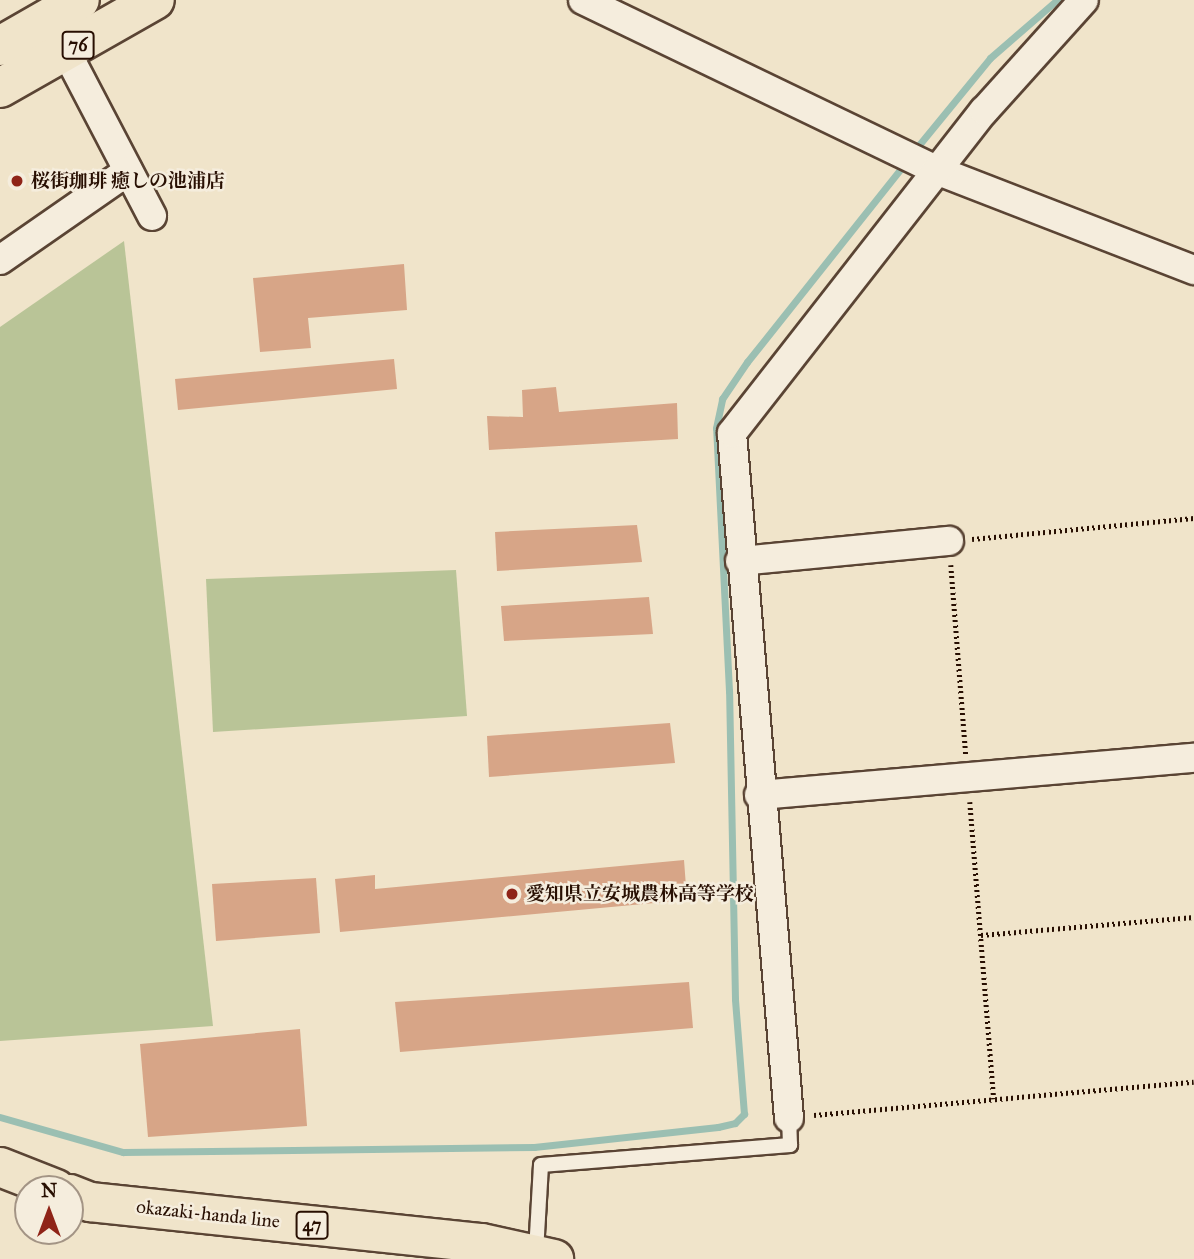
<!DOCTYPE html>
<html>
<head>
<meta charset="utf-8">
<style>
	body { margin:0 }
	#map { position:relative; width:1194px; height:1259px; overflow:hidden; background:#f0e4ca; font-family:"IM FELL Great Primer","Noto Serif JP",serif }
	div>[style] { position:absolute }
	.green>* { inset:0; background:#b9c497 }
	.stream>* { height:7px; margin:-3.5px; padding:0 3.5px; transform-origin:3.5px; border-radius:3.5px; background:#9bbfb2 }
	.building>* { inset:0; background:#d7a587 }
	.path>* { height:4.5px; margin-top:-2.25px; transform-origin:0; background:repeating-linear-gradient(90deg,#280f02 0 2px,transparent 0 5.5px) }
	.roads { filter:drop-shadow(2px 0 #5a4434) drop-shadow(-2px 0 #5a4434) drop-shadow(0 2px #5a4434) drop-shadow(0 -2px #5a4434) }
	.lane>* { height:14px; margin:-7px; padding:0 7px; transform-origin:7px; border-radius:7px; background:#f5eddd }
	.street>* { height:28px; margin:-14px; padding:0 14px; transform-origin:14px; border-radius:14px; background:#f5eddd }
	.primary>* { height:38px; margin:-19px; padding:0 19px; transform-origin:19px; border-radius:19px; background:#f0e4ca }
	.dots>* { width:19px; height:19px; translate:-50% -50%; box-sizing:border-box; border:4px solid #f5eddd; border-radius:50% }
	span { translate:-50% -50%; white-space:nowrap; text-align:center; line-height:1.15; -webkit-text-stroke:5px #f5eddd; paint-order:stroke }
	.shield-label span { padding:2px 5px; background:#f5eddd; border:2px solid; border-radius:5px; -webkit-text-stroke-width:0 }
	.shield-label { font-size:18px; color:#280f02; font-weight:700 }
	.poi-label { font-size:19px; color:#280f02; font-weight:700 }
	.left { translate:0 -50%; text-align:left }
	.street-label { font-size:19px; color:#280f02 }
	.north { position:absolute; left:14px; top:1175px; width:70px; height:70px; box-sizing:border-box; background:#f5eddd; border:2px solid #a39485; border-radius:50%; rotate:0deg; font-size:19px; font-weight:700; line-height:28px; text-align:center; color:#280f02 }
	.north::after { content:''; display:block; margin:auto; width:24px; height:32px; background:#8f2418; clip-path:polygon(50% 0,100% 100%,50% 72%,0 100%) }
</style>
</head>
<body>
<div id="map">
	<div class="green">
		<i style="clip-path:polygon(124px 241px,213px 1026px,0 1041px,0 327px)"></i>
		<i style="clip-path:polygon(456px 570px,467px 716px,213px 732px,206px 579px)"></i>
	</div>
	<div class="stream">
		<i style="left:914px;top:151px;width:120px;rotate:-50.7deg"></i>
		<i style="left:990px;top:58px;width:89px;rotate:-40.9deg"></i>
		<i style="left:0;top:1117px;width:128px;rotate:15.9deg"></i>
		<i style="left:123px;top:1152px;width:411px;rotate:-0.7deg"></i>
		<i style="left:534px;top:1147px;width:185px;rotate:-6.2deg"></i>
		<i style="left:718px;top:1127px;width:17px;rotate:-13deg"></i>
		<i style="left:735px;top:1123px;width:13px;rotate:-45deg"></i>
		<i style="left:744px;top:1114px;width:115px;rotate:-94.5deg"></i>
		<i style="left:735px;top:999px;width:308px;rotate:-91.1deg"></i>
		<i style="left:729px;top:691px;width:263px;rotate:-92.8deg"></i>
		<i style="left:716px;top:428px;width:30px;rotate:-78deg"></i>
		<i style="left:722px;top:399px;width:45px;rotate:-56deg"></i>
		<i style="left:747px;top:362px;width:257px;rotate:-51.5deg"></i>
	</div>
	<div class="building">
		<i style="clip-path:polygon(404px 264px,407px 310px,308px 318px,311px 348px,260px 352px,253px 278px)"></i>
		<i style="clip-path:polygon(394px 359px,397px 389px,178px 410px,175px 379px)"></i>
		<i style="clip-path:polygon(556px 387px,559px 412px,677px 403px,678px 439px,489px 450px,487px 416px,523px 417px,522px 390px)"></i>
		<i style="clip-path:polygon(637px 525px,642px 562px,497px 571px,495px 532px)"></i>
		<i style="clip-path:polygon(649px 597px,653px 634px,504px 641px,501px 606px)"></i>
		<i style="clip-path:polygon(670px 723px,675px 763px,489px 777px,487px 736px)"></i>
		<i style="clip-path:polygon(684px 860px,687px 900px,340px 932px,335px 879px,375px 875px,375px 889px)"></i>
		<i style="clip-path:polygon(316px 878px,320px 933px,216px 941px,212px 884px)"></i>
		<i style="clip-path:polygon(689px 982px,693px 1028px,400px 1052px,395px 1002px)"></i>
		<i style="clip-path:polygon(300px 1029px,307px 1126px,148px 1137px,140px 1044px)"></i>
	</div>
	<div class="path">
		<i style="left:972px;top:539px;width:223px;rotate:-5.4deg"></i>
		<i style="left:951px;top:565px;width:191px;rotate:85.5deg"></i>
		<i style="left:970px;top:802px;width:298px;rotate:85.4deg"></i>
		<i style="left:981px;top:935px;width:214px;rotate:-4.8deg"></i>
		<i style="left:814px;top:1115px;width:381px;rotate:-5deg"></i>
	</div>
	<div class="roads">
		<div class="lane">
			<i style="left:536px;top:1252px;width:87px;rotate:-86.7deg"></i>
			<i style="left:541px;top:1165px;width:250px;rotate:-4.6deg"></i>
			<i style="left:790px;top:1145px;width:27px;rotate:-92deg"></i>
		</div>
		<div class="street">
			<i style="left:583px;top:0;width:392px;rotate:25.7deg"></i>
			<i style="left:936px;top:170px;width:277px;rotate:21.2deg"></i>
			<i style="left:58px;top:36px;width:203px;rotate:62.4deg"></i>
			<i style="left:0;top:260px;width:156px;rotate:-34.8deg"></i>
			<i style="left:740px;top:561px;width:210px;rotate:-5.5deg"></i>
			<i style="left:759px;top:795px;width:437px;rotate:-4.9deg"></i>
			<i style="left:789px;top:1118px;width:687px;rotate:-94.76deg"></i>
			<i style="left:732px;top:433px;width:409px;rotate:-52deg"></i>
			<i style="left:984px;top:111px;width:149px;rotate:-48deg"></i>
		</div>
		<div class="primary">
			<i style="left:0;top:46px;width:92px;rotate:-29.9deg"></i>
			<i style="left:0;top:88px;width:178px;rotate:-29.6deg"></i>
			<i style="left:0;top:1167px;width:60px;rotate:21.4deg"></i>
			<i style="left:70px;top:1194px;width:22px;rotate:22deg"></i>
			<i style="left:90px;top:1202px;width:394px;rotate:6deg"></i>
			<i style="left:482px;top:1243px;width:74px;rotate:12.5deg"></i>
		</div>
	</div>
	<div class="dots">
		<i style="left:17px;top:181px;background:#8f2418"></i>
		<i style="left:512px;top:894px;background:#8f2418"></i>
	</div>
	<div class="shield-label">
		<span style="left:78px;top:45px">76</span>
		<span style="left:312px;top:1225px">47</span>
	</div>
	<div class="poi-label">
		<span class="left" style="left:31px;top:181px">桜街珈琲 癒しの池浦店</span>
		<span class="left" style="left:526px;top:894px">愛知県立安城農林高等学校</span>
	</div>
	<div class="street-label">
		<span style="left:208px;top:1214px;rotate:6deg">okazaki-handa line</span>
	</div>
	<div class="north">N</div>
</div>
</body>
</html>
